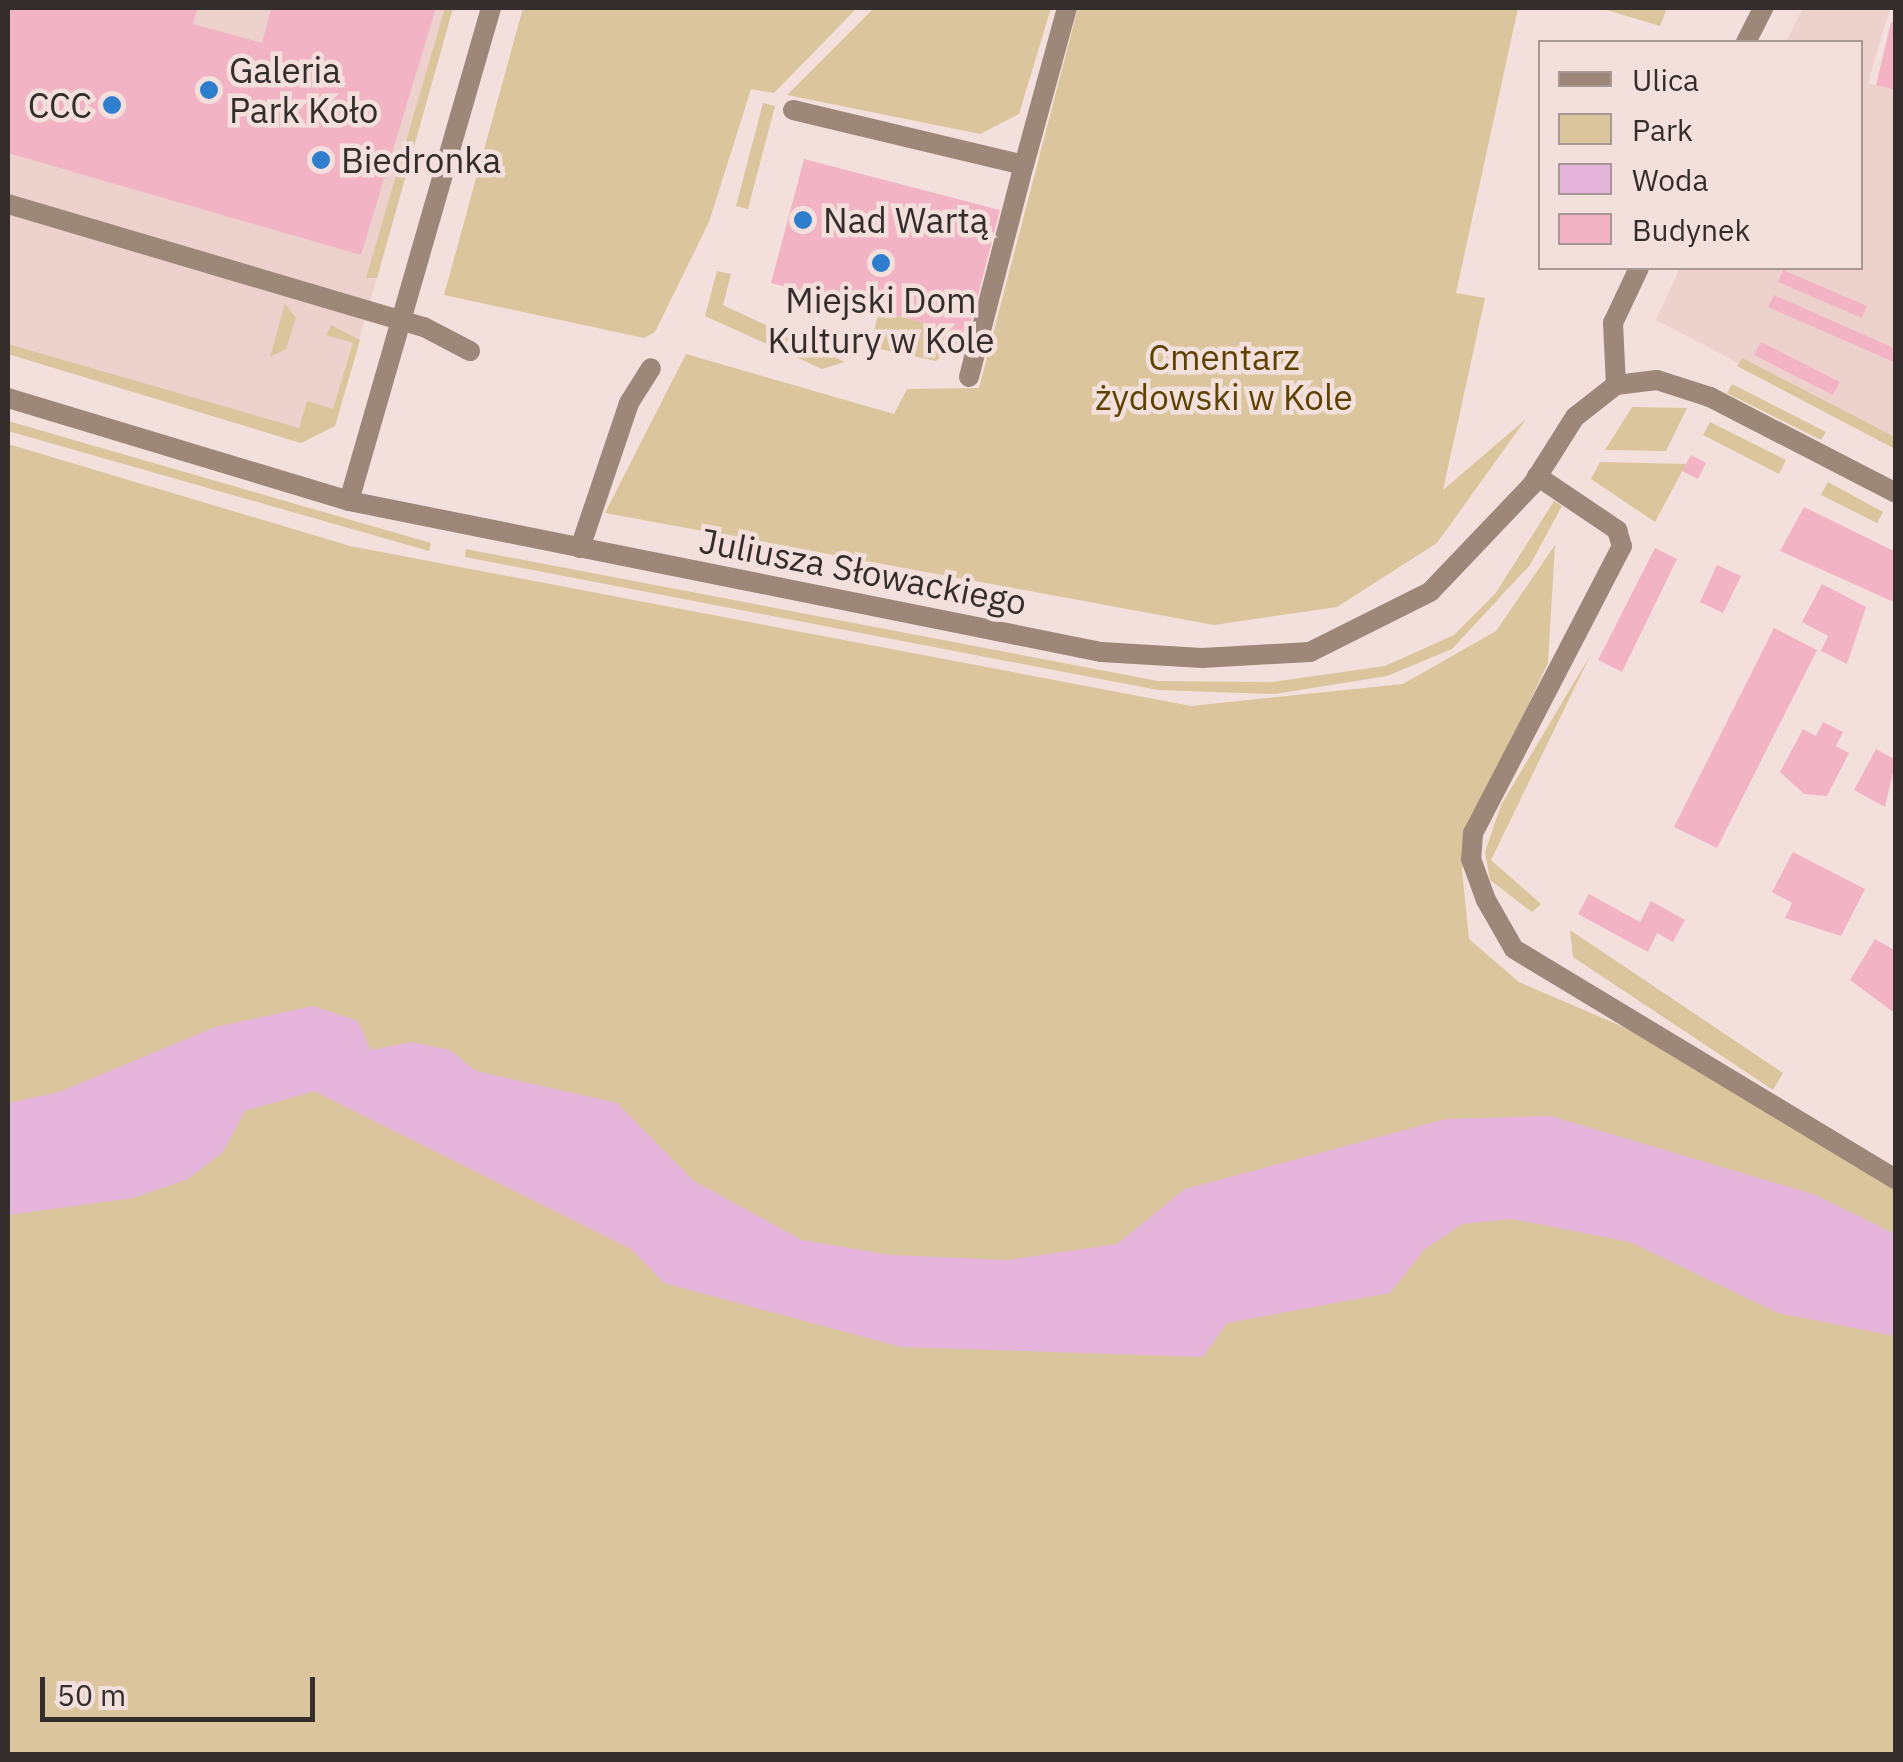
<!DOCTYPE html>
<html>
<head>
<meta charset="utf-8">
<style>
	body { margin:0 }
	#map { position:relative; width:1903px; height:1762px; overflow:hidden; background:#f3e0dd; font-family:"IBM Plex Sans",sans-serif }
	div>[style] { position:absolute }
	.built>* { inset:0; background:#ecd1cd }
	.green>* { inset:0; background:#dbc59d }
	.water>* { inset:0; background:#e5b5db }
	.building>* { inset:0; background:#f2b4c5 }
	.lane>* { height:20px; margin:-10px; padding:0 10px; transform-origin:10px; border-radius:10px; background:#9d8779 }
	.street>* { height:20px; margin:-10px; padding:0 10px; transform-origin:10px; border-radius:10px; background:#9d8779 }
	.dots>* { width:28px; height:28px; translate:-50% -50%; box-sizing:border-box; border:5px solid #f3e0dd; border-radius:50% }
	span { translate:-50% -50%; white-space:nowrap; text-align:center; line-height:1.15; -webkit-text-stroke:9px #f3e0dd; paint-order:stroke }
	.poi-label { font-size:35px; color:#342d2c }
	.left { translate:0 -50%; text-align:left }
	.right { translate:-100% -50%; text-align:right }
	.park-label { font-size:35px; color:#5e4200 }
	.street-label { font-size:35px; color:#342d2c }
	.frame { position:absolute; inset:0; border:10px solid #342d2c; pointer-events:none }
	.legend { position:absolute; left:1538px; top:40px; width:325px; height:230px; box-sizing:border-box; background:#f3e0dd; border:2px solid #a79896; margin:0; padding:12px 18px; list-style:none; font-size:30px; color:#342d2c }
	.legend li { display:flex; align-items:center; gap:20px; height:50px }
	.legend b { width:50px; border:2px solid #a79896 }
	.scale { position:absolute; left:40px; top:1677px; width:275px; height:45px; box-sizing:border-box; border:5px solid #342d2c; border-top:0; padding-left:12px; font-size:30px; line-height:35px; white-space:nowrap; color:#342d2c; -webkit-text-stroke:8px #f3e0dd; paint-order:stroke }
</style>
</head>
<body>
<div id="map">
	<div class="built">
		<i style="clip-path:polygon(8px 8px,453px 8px,335px 426px,301px 443px,8px 354px)"></i>
		<i style="clip-path:polygon(1803px 8px,1890px 8px,1868px 83px,1895px 90px,1895px 445px,1656px 320px,1680px 268px,1860px 268px,1860px 42px,1786px 42px)"></i>
	</div>
	<div class="green">
		<i style="clip-path:polygon(445px 8px,453px 8px,377px 278px,366px 278px)"></i>
		<i style="clip-path:polygon(523px 8px,857px 8px,774px 93px,751px 89px,709px 222px,655px 332px,644px 338px,444px 295px)"></i>
		<i style="clip-path:polygon(874px 8px,1051px 8px,1019px 114px,980px 134px,787px 95px)"></i>
		<i style="clip-path:polygon(1078px 8px,1518px 8px,1456px 293px,1485px 298px,1443px 490px,1526px 419px,1437px 543px,1337px 607px,1214px 625px,605px 513px,686px 354px,894px 414px,907px 389px,979px 388px)"></i>
		<i style="clip-path:polygon(1600px 8px,1667px 8px,1660px 26px)"></i>
		<i style="clip-path:polygon(763px 103px,775px 106px,748px 209px,736px 206px)"></i>
		<i style="clip-path:polygon(717px 271px,731px 274px,723px 305px,845px 362px,822px 369px,705px 316px)"></i>
		<i style="clip-path:polygon(285px 304px,296px 318px,286px 349px,270px 357px)"></i>
		<i style="clip-path:polygon(879px 311px,968px 334px,936px 361px,870px 347px)"></i>
		<i style="clip-path:polygon(331px 325px,360px 340px,335px 426px,301px 443px,8px 354px,8px 344px,299px 428px,307px 401px,333px 409px,353px 343px,326px 335px)"></i>
		<i style="clip-path:polygon(1742px 358px,1895px 437px,1895px 449px,1737px 366px)"></i>
		<i style="clip-path:polygon(1732px 384px,1826px 432px,1821px 440px,1727px 393px)"></i>
		<i style="clip-path:polygon(1632px 407px,1687px 408px,1666px 451px,1605px 450px)"></i>
		<i style="clip-path:polygon(8px 421px,431px 543px,429px 551px,8px 431px)"></i>
		<i style="clip-path:polygon(1710px 422px,1786px 460px,1779px 474px,1703px 435px)"></i>
		<i style="clip-path:polygon(8px 444px,350px 546px,1191px 706px,1403px 684px,1496px 631px,1555px 545px,1548px 663px,1470px 828px,1462px 870px,1469px 939px,1519px 982px,1642px 1035px,1895px 1188px,1895px 1754px,8px 1754px)"></i>
		<i style="clip-path:polygon(1600px 462px,1686px 464px,1655px 522px,1591px 479px)"></i>
		<i style="clip-path:polygon(1828px 482px,1883px 512px,1877px 523px,1821px 495px)"></i>
		<i style="clip-path:polygon(1554px 501px,1562px 506px,1530px 565px,1452px 649px,1387px 676px,1275px 694px,1158px 690px,465px 557px,466px 549px,1158px 681px,1272px 682px,1385px 666px,1454px 635px,1495px 594px)"></i>
		<i style="clip-path:polygon(1591px 654px,1491px 860px,1541px 904px,1532px 912px,1490px 880px,1485px 852px,1501px 805px)"></i>
		<i style="clip-path:polygon(1570px 930px,1783px 1073px,1773px 1090px,1573px 957px)"></i>
	</div>
	<div class="water">
		<i style="clip-path:polygon(313px 1006px,358px 1021px,371px 1050px,412px 1042px,450px 1050px,476px 1071px,617px 1103px,694px 1181px,802px 1240px,891px 1255px,1008px 1260px,1117px 1244px,1185px 1189px,1446px 1119px,1551px 1116px,1816px 1195px,1895px 1234px,1895px 1336px,1778px 1313px,1630px 1242px,1512px 1219px,1462px 1224px,1424px 1250px,1390px 1293px,1227px 1323px,1203px 1357px,901px 1347px,664px 1283px,631px 1249px,314px 1091px,245px 1111px,223px 1152px,188px 1179px,133px 1198px,8px 1215px,8px 1103px,59px 1092px,215px 1027px)"></i>
	</div>
	<div class="building">
		<i style="clip-path:polygon(8px 8px,197px 8px,193px 24px,262px 43px,271px 8px,436px 8px,361px 255px,8px 153px)"></i>
		<i style="clip-path:polygon(1891px 22px,1896px 23px,1896px 90px,1876px 85px)"></i>
		<i style="clip-path:polygon(804px 159px,1000px 210px,968px 334px,771px 283px)"></i>
		<i style="clip-path:polygon(1783px 270px,1867px 306px,1862px 318px,1778px 282px)"></i>
		<i style="clip-path:polygon(1774px 295px,1896px 349px,1896px 363px,1768px 307px)"></i>
		<i style="clip-path:polygon(1761px 342px,1840px 382px,1833px 395px,1754px 355px)"></i>
		<i style="clip-path:polygon(1691px 455px,1706px 463px,1698px 479px,1682px 471px)"></i>
		<i style="clip-path:polygon(1804px 507px,1896px 552px,1896px 603px,1780px 551px)"></i>
		<i style="clip-path:polygon(1655px 548px,1677px 559px,1622px 672px,1598px 660px)"></i>
		<i style="clip-path:polygon(1717px 565px,1741px 576px,1723px 613px,1700px 602px)"></i>
		<i style="clip-path:polygon(1822px 584px,1866px 607px,1847px 664px,1821px 651px,1828px 636px,1802px 622px)"></i>
		<i style="clip-path:polygon(1774px 628px,1817px 650px,1717px 848px,1674px 827px)"></i>
		<i style="clip-path:polygon(1823px 722px,1843px 732px,1836px 746px,1849px 753px,1827px 796px,1804px 794px,1780px 772px,1803px 729px,1816px 736px)"></i>
		<i style="clip-path:polygon(1876px 749px,1896px 760px,1885px 807px,1854px 790px)"></i>
		<i style="clip-path:polygon(1793px 852px,1865px 889px,1841px 936px,1785px 918px,1792px 903px,1772px 892px)"></i>
		<i style="clip-path:polygon(1589px 894px,1640px 922px,1651px 901px,1685px 920px,1673px 942px,1657px 933px,1648px 952px,1578px 914px)"></i>
		<i style="clip-path:polygon(1875px 939px,1896px 951px,1896px 1014px,1850px 980px)"></i>
	</div>
	<div class="lane">
		<i style="left:793px;top:110px;width:237px;rotate:13.4deg"></i>
		<i style="left:1024px;top:165px;width:163px;rotate:-74.7deg"></i>
		<i style="left:8px;top:204px;width:434px;rotate:16.5deg"></i>
		<i style="left:424px;top:327px;width:52px;rotate:27.6deg"></i>
		<i style="left:969px;top:377px;width:219px;rotate:-75.5deg"></i>
		<i style="left:1537px;top:476px;width:97px;rotate:34deg"></i>
		<i style="left:1617px;top:530px;width:17px;rotate:73deg"></i>
		<i style="left:1622px;top:546px;width:323px;rotate:117.4deg"></i>
		<i style="left:1473px;top:833px;width:26px;rotate:94deg"></i>
		<i style="left:1471px;top:859px;width:44px;rotate:69.9deg"></i>
		<i style="left:1486px;top:900px;width:56px;rotate:60.3deg"></i>
		<i style="left:1514px;top:949px;width:446px;rotate:31.1deg"></i>
		<i style="left:580px;top:548px;width:153px;rotate:-71.3deg"></i>
		<i style="left:629px;top:403px;width:41px;rotate:-57.8deg"></i>
	</div>
	<div class="street">
		<i style="left:1746px;top:42px;width:38px;rotate:-63deg"></i>
		<i style="left:1616px;top:385px;width:62px;rotate:-92.8deg"></i>
		<i style="left:1613px;top:323px;width:61px;rotate:-64.7deg"></i>
		<i style="left:8px;top:398px;width:356px;rotate:16.8deg"></i>
		<i style="left:349px;top:501px;width:767px;rotate:11.35deg"></i>
		<i style="left:1101px;top:652px;width:101px;rotate:3.4deg"></i>
		<i style="left:1202px;top:658px;width:108px;rotate:-3.2deg"></i>
		<i style="left:1310px;top:652px;width:134px;rotate:-26.6deg"></i>
		<i style="left:1430px;top:592px;width:148px;rotate:-46.4deg"></i>
		<i style="left:1532px;top:485px;width:80px;rotate:-57.7deg"></i>
		<i style="left:1575px;top:417px;width:52px;rotate:-38deg"></i>
		<i style="left:1616px;top:385px;width:41px;rotate:-7deg"></i>
		<i style="left:1657px;top:380px;width:56px;rotate:17.8deg"></i>
		<i style="left:1710px;top:397px;width:209px;rotate:27.3deg"></i>
		<i style="left:349px;top:501px;width:513px;rotate:-73.93deg"></i>
	</div>
	<div class="dots">
		<i style="left:209px;top:90px;background:#2e7ecd"></i>
		<i style="left:112px;top:105px;background:#2e7ecd"></i>
		<i style="left:321px;top:160px;background:#2e7ecd"></i>
		<i style="left:803px;top:220px;background:#2e7ecd"></i>
		<i style="left:881px;top:263px;background:#2e7ecd"></i>
	</div>
	<div class="poi-label">
		<span class="left" style="left:229px;top:90px">Galeria<br>Park Koło</span>
		<span class="right" style="left:92px;top:105px">CCC</span>
		<span class="left" style="left:341px;top:160px">Biedronka</span>
		<span class="left" style="left:823px;top:220px">Nad Wartą</span>
		<span style="left:881px;top:320px">Miejski Dom<br>Kultury w Kole</span>
	</div>
	<div class="park-label">
		<span style="left:1224px;top:377px">Cmentarz<br>żydowski w Kole</span>
	</div>
	<div class="street-label">
		<span style="left:863px;top:571px;rotate:11deg">Juliusza Słowackiego</span>
	</div>
	<div class="frame"></div>
	<ul class="legend">
	<li><b style="height:12px;background:#9d8779"></b>Ulica</li>
	<li><b style="height:28px;background:#dbc59d"></b>Park</li>
	<li><b style="height:28px;background:#e5b5db"></b>Woda</li>
	<li><b style="height:28px;background:#f2b4c5"></b>Budynek</li>
	</ul>
	<div class="scale">50 m</div>
</div>
</body>
</html>
